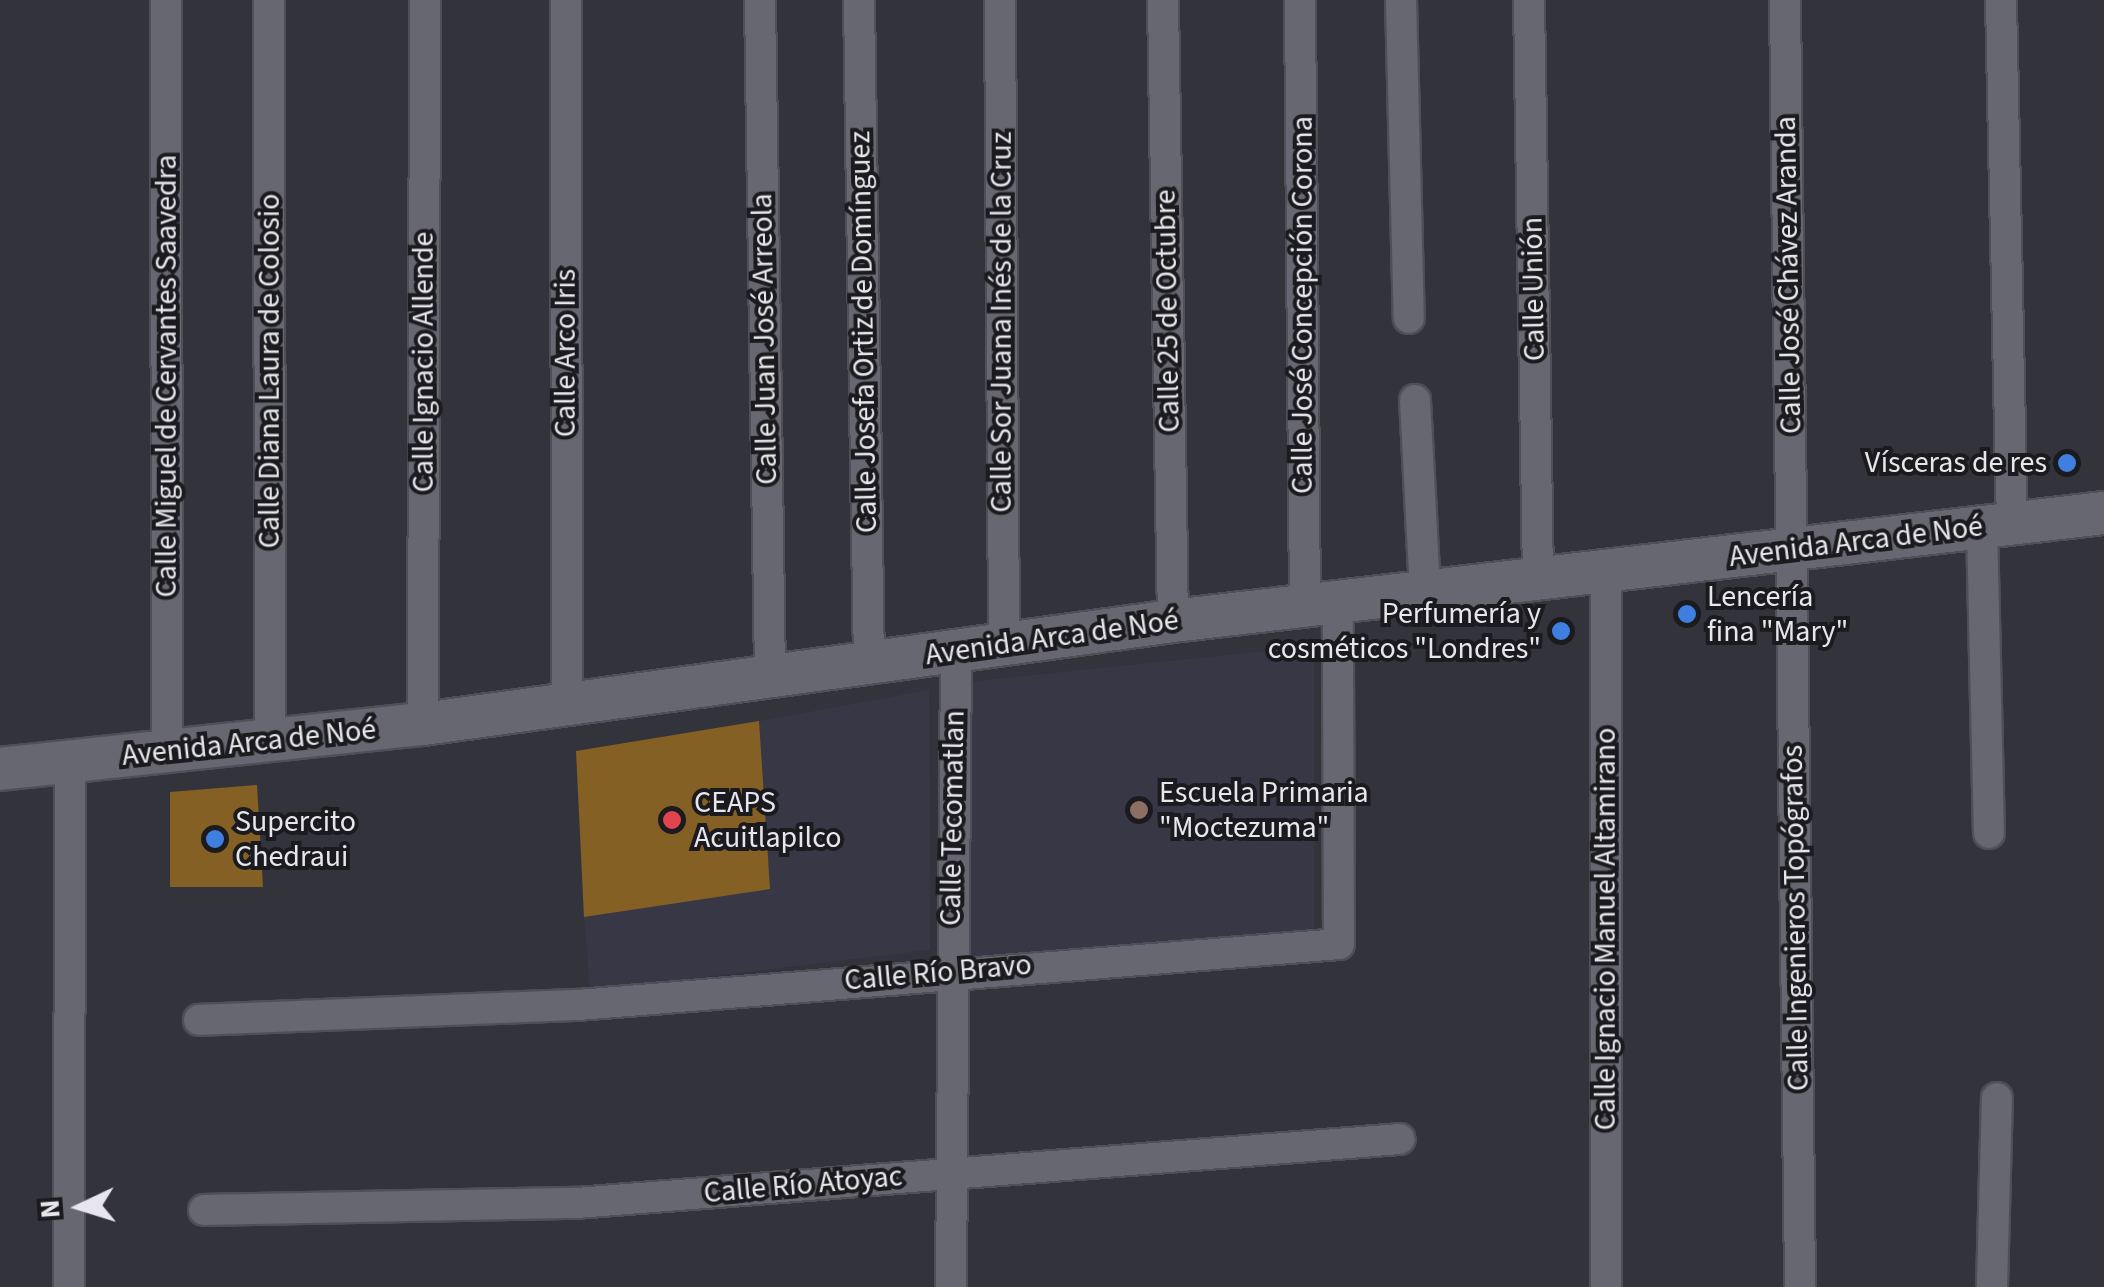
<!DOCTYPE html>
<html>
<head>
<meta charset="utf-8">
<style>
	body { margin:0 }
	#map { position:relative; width:2104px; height:1287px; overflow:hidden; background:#32333b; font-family:"Source Sans 3",sans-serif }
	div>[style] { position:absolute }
	.built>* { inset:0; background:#373746 }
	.building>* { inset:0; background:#856024 }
	.roads { filter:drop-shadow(2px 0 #4f4f57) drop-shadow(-2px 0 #4f4f57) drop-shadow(0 2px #4f4f57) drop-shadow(0 -2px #4f4f57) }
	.minor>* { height:30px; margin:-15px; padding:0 15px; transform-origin:15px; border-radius:15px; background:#676771 }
	.secondary>* { height:42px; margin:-21px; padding:0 21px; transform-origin:21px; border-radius:21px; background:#676771 }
	.dots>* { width:28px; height:28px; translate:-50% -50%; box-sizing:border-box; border:5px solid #1b1b1f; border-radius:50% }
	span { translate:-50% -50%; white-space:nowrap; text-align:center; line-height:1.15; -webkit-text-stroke:8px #1b1b1f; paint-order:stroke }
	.street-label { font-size:30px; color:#e6e6ec }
	.poi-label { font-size:30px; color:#e6e6ec }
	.right { translate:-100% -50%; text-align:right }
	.left { translate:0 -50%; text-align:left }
	.north { position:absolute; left:30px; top:1157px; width:100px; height:100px; -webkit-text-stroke:8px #1b1b1f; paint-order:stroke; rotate:266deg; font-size:28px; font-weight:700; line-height:40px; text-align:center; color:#e6e6ec }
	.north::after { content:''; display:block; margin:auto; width:35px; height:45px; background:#e6e6ec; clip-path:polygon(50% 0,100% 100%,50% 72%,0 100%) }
</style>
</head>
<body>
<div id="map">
	<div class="built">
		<i style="clip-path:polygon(1314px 646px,1314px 937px,960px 962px,966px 682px)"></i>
		<i style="clip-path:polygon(929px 690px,930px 950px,590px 991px,584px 917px,769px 889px,759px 721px)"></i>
	</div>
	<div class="building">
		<i style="clip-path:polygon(759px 721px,770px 889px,584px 917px,576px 751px)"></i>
		<i style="clip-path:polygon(257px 785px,263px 887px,170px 887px,170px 792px)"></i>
	</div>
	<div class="roads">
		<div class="minor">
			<i style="left:166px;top:0;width:752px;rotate:89.92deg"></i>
			<i style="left:269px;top:0;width:741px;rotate:89.92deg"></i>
			<i style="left:566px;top:0;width:706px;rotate:89.92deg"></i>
			<i style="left:760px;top:0;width:677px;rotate:89.15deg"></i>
			<i style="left:859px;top:0;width:664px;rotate:89.14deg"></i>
			<i style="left:1000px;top:0;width:644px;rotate:89.64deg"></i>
			<i style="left:1163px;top:0;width:621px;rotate:89.08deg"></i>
			<i style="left:1300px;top:0;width:610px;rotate:89.53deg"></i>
			<i style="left:1401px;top:0;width:318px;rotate:88.6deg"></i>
			<i style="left:1529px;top:0;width:577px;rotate:89.11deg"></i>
			<i style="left:1785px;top:0;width:1287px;rotate:89.33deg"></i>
			<i style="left:2001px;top:0;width:524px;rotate:88.8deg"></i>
			<i style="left:1415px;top:400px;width:194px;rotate:87deg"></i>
			<i style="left:1982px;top:527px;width:306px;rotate:88.7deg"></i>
			<i style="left:423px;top:724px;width:724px;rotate:-89.84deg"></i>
			<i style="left:199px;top:1020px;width:379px;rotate:-2.3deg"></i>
			<i style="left:578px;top:1005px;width:763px;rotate:-4.58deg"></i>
			<i style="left:1339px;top:944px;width:339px;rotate:-90.2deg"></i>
			<i style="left:204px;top:1210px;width:372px;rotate:-1.1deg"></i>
			<i style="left:576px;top:1203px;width:826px;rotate:-4.44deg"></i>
			<i style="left:69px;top:1287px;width:524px;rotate:-89.89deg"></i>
			<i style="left:951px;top:1287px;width:637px;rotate:-89.55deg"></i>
			<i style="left:1606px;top:1287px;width:716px;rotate:-90deg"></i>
			<i style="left:1992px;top:1287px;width:189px;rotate:-88.5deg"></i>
		</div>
		<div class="secondary">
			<i style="left:0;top:769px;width:425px;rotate:-6.1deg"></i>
			<i style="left:423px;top:724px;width:757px;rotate:-7.82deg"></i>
			<i style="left:1173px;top:621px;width:937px;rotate:-6.62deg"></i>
		</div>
	</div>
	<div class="dots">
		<i style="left:2067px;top:463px;background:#3f7fe0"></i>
		<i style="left:1687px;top:614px;background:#3f7fe0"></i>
		<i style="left:1561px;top:631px;background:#3f7fe0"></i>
		<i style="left:1139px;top:810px;background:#8d6e63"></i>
		<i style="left:672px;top:820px;background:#e0444e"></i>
		<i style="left:215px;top:839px;background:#3f7fe0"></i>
	</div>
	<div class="street-label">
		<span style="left:1789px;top:275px;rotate:-91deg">Calle José Chávez Aranda</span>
		<span style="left:1534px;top:289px;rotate:-91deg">Calle Unión</span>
		<span style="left:1303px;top:305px;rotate:-90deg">Calle José Concepción Corona</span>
		<span style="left:1168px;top:311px;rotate:-91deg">Calle 25 de Octubre</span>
		<span style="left:1002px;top:322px;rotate:-90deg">Calle Sor Juana Inés de la Cruz</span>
		<span style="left:864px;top:332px;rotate:-91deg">Calle Josefa Ortiz de Domínguez</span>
		<span style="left:765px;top:339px;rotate:-91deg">Calle Juan José Arreola</span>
		<span style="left:566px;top:353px;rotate:-90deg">Calle Arco Iris</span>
		<span style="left:424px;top:362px;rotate:-90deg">Calle Ignacio Allende</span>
		<span style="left:270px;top:371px;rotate:-90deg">Calle Diana Laura de Colosio</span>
		<span style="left:167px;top:376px;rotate:-90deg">Calle Miguel de Cervantes Saavedra</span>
		<span style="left:1856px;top:542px;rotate:-7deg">Avenida Arca de Noé</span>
		<span style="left:1052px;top:638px;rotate:-8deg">Avenida Arca de Noé</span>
		<span style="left:249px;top:743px;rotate:-6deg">Avenida Arca de Noé</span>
		<span style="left:953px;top:818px;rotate:-89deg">Calle Tecomatlan</span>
		<span style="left:1796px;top:918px;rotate:-91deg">Calle Ingenieros Topógrafos</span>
		<span style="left:1606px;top:929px;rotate:-90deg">Calle Ignacio Manuel Altamirano</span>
		<span style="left:938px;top:973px;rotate:-5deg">Calle Río Bravo</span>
		<span style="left:803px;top:1185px;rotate:-5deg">Calle Río Atoyac</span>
	</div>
	<div class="poi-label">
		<span class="right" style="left:2047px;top:463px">Vísceras de res</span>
		<span class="left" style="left:1707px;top:614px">Lencería<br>fina "Mary"</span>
		<span class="right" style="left:1541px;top:631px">Perfumería y<br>cosméticos "Londres"</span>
		<span class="left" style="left:1159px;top:810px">Escuela Primaria<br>"Moctezuma"</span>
		<span class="left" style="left:694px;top:820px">CEAPS<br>Acuitlapilco</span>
		<span class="left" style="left:235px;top:839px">Supercito<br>Chedraui</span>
	</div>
	<div class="north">N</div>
</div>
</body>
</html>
